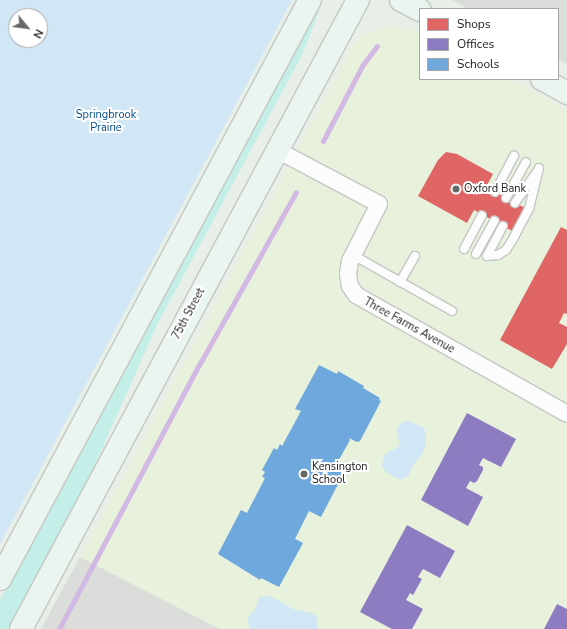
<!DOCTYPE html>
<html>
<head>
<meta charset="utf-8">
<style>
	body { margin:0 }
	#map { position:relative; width:567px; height:629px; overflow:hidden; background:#e8eee8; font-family:"Nunito Sans",sans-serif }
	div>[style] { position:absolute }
	.residential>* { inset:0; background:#daddda }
	.commercial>* { inset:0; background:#e7f1dc }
	.grass>* { inset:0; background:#c4efe8 }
	.park>* { inset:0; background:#d1e7f5 }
	.shops>* { inset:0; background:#e06666 }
	.offices>* { inset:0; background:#8e7cc3 }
	.schools>* { inset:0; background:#6fa8dc }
	.stream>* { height:5px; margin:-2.5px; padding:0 2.5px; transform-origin:2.5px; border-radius:2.5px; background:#d2b9e4 }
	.roads { filter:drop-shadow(1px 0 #c4c7c4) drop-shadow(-1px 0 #c4c7c4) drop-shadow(0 1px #c4c7c4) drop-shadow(0 -1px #c4c7c4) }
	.lane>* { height:8px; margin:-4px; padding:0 4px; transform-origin:4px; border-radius:4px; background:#fcfcfc }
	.street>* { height:16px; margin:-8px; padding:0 8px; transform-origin:8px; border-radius:8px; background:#fcfcfc }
	.secondary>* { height:22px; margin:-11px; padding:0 11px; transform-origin:11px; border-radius:11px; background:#ebf5ef }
	.dots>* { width:11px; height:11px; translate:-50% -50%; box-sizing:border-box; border:2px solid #fff; border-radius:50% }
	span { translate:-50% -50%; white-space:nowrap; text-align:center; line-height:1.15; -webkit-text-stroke:4px #fff; paint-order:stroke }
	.park-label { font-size:11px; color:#004c8c }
	.poi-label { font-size:11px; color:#202020 }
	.left { translate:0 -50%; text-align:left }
	.street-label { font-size:11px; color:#202020 }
	.legend { position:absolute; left:419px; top:8px; width:140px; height:72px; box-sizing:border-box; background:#fff; border:1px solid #a6a6a6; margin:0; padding:5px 7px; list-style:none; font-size:12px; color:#202020 }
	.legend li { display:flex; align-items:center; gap:8px; height:20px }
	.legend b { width:20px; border:1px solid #a6a6a6 }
	.north { position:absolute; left:8px; top:8px; width:40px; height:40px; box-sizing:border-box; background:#fff; border:1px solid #a6a6a6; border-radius:50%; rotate:119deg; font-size:11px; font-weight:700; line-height:16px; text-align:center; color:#202020 }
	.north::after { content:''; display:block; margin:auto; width:14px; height:18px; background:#666866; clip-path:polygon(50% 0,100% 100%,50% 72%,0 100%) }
</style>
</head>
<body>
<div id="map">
	<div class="residential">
		<i style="clip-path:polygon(452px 0,567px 0,567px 64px,558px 59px,558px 9px,468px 9px)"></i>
		<i style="clip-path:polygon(80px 557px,220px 629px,41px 629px)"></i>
	</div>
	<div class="commercial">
		<i style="clip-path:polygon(396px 26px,420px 32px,420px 79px,511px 79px,567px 110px,567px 629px,220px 629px,80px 557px,354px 43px,362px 35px,377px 29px)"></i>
	</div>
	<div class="grass">
		<i style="clip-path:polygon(316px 9px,319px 11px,303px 53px,157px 325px,85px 487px,9px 629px,0 629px,0 600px)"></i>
	</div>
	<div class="park">
		<i style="clip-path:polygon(evenodd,0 0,292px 0,0 544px,0 0,16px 16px,40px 16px,40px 40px,16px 40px,16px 16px)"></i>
		<i style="clip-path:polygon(409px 421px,424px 428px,426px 435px,426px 444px,421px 456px,413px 465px,409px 475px,401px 480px,386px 472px,382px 466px,383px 460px,385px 454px,398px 447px,400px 443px,397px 436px,398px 427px,402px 422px)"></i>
		<i style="clip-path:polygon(268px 596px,278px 600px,293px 609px,312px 613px,317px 617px,317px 629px,250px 629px,247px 619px,255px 609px,259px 597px)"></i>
	</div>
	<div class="shops">
		<i style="clip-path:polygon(446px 152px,457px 154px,493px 174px,486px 187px,525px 208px,512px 231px,474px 210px,467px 223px,418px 196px,438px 160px)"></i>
		<i style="clip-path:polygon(561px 227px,567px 230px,567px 314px,564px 313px,559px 323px,567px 327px,567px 344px,552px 369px,500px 340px)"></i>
	</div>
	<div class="offices">
		<i style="clip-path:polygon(467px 413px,516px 439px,501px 467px,483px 458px,479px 465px,483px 467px,483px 470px,477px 481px,474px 483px,470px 481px,466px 488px,483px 497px,468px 526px,421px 500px)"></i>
		<i style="clip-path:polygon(407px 525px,455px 551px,440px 578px,423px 569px,418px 577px,422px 579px,413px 595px,410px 593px,406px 600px,423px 609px,412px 629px,392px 629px,360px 612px)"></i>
		<i style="clip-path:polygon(557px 604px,567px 609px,567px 629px,544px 629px)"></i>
	</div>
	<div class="schools">
		<i style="clip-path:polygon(319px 365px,337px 374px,338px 371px,364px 386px,363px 388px,380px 398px,379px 400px,381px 401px,360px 441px,357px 442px,349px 438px,350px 440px,336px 465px,345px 471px,321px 517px,309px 511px,295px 539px,303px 543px,279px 587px,261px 578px,260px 580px,218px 554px,241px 510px,247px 513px,265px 478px,262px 477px,265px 472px,262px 470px,274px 448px,277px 450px,280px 444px,282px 446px,301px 411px,295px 409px)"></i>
	</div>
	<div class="stream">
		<i style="left:323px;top:141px;width:85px;rotate:-62.5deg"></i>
		<i style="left:362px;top:66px;width:25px;rotate:-53deg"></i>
		<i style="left:59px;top:629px;width:299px;rotate:-62.1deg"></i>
		<i style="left:199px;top:365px;width:198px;rotate:-60.7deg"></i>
	</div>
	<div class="roads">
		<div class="lane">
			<i style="left:495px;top:192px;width:41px;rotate:-62.2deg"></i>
			<i style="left:506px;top:198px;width:41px;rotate:-60.9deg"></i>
			<i style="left:515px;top:203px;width:38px;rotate:-55deg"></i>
			<i style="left:464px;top:249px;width:38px;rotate:-62deg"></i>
			<i style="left:476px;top:254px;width:38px;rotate:-61deg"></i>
			<i style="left:353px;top:255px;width:114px;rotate:29.5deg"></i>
			<i style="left:487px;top:256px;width:11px;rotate:-5deg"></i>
			<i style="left:498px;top:255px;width:9px;rotate:-32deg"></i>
			<i style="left:506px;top:250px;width:15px;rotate:-58deg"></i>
			<i style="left:514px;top:237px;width:32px;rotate:-62deg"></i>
			<i style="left:529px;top:209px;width:42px;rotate:-76.3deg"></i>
			<i style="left:487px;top:256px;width:34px;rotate:-62deg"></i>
			<i style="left:400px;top:282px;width:30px;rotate:-60deg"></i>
		</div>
		<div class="street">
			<i style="left:277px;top:150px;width:115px;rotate:27.9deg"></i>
			<i style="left:379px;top:204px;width:64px;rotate:117deg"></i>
			<i style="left:350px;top:261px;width:13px;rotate:99deg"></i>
			<i style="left:348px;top:274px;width:12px;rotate:81deg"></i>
			<i style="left:350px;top:286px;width:11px;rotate:56deg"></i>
			<i style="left:356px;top:295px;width:242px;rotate:29.4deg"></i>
		</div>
		<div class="secondary">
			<i style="left:401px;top:0;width:21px;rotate:28deg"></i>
			<i style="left:542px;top:79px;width:29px;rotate:29deg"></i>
			<i style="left:0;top:579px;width:657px;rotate:-61.84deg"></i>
			<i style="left:21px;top:629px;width:714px;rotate:-61.82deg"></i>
		</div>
	</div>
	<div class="dots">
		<i style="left:456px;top:189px;background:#666866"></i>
		<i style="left:304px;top:474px;background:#666866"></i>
	</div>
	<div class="park-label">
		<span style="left:106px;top:122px">Springbrook<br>Prairie</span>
	</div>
	<div class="poi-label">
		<span class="left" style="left:464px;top:189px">Oxford Bank</span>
		<span class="left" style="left:312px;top:474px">Kensington<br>School</span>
	</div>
	<div class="street-label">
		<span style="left:189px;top:314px;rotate:-62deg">75th Street</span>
		<span style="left:409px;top:326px;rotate:29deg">Three Farms Avenue</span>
	</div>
	<ul class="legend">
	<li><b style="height:11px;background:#e06666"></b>Shops</li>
	<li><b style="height:11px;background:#8e7cc3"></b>Offices</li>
	<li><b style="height:11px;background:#6fa8dc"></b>Schools</li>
	</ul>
	<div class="north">N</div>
</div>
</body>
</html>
